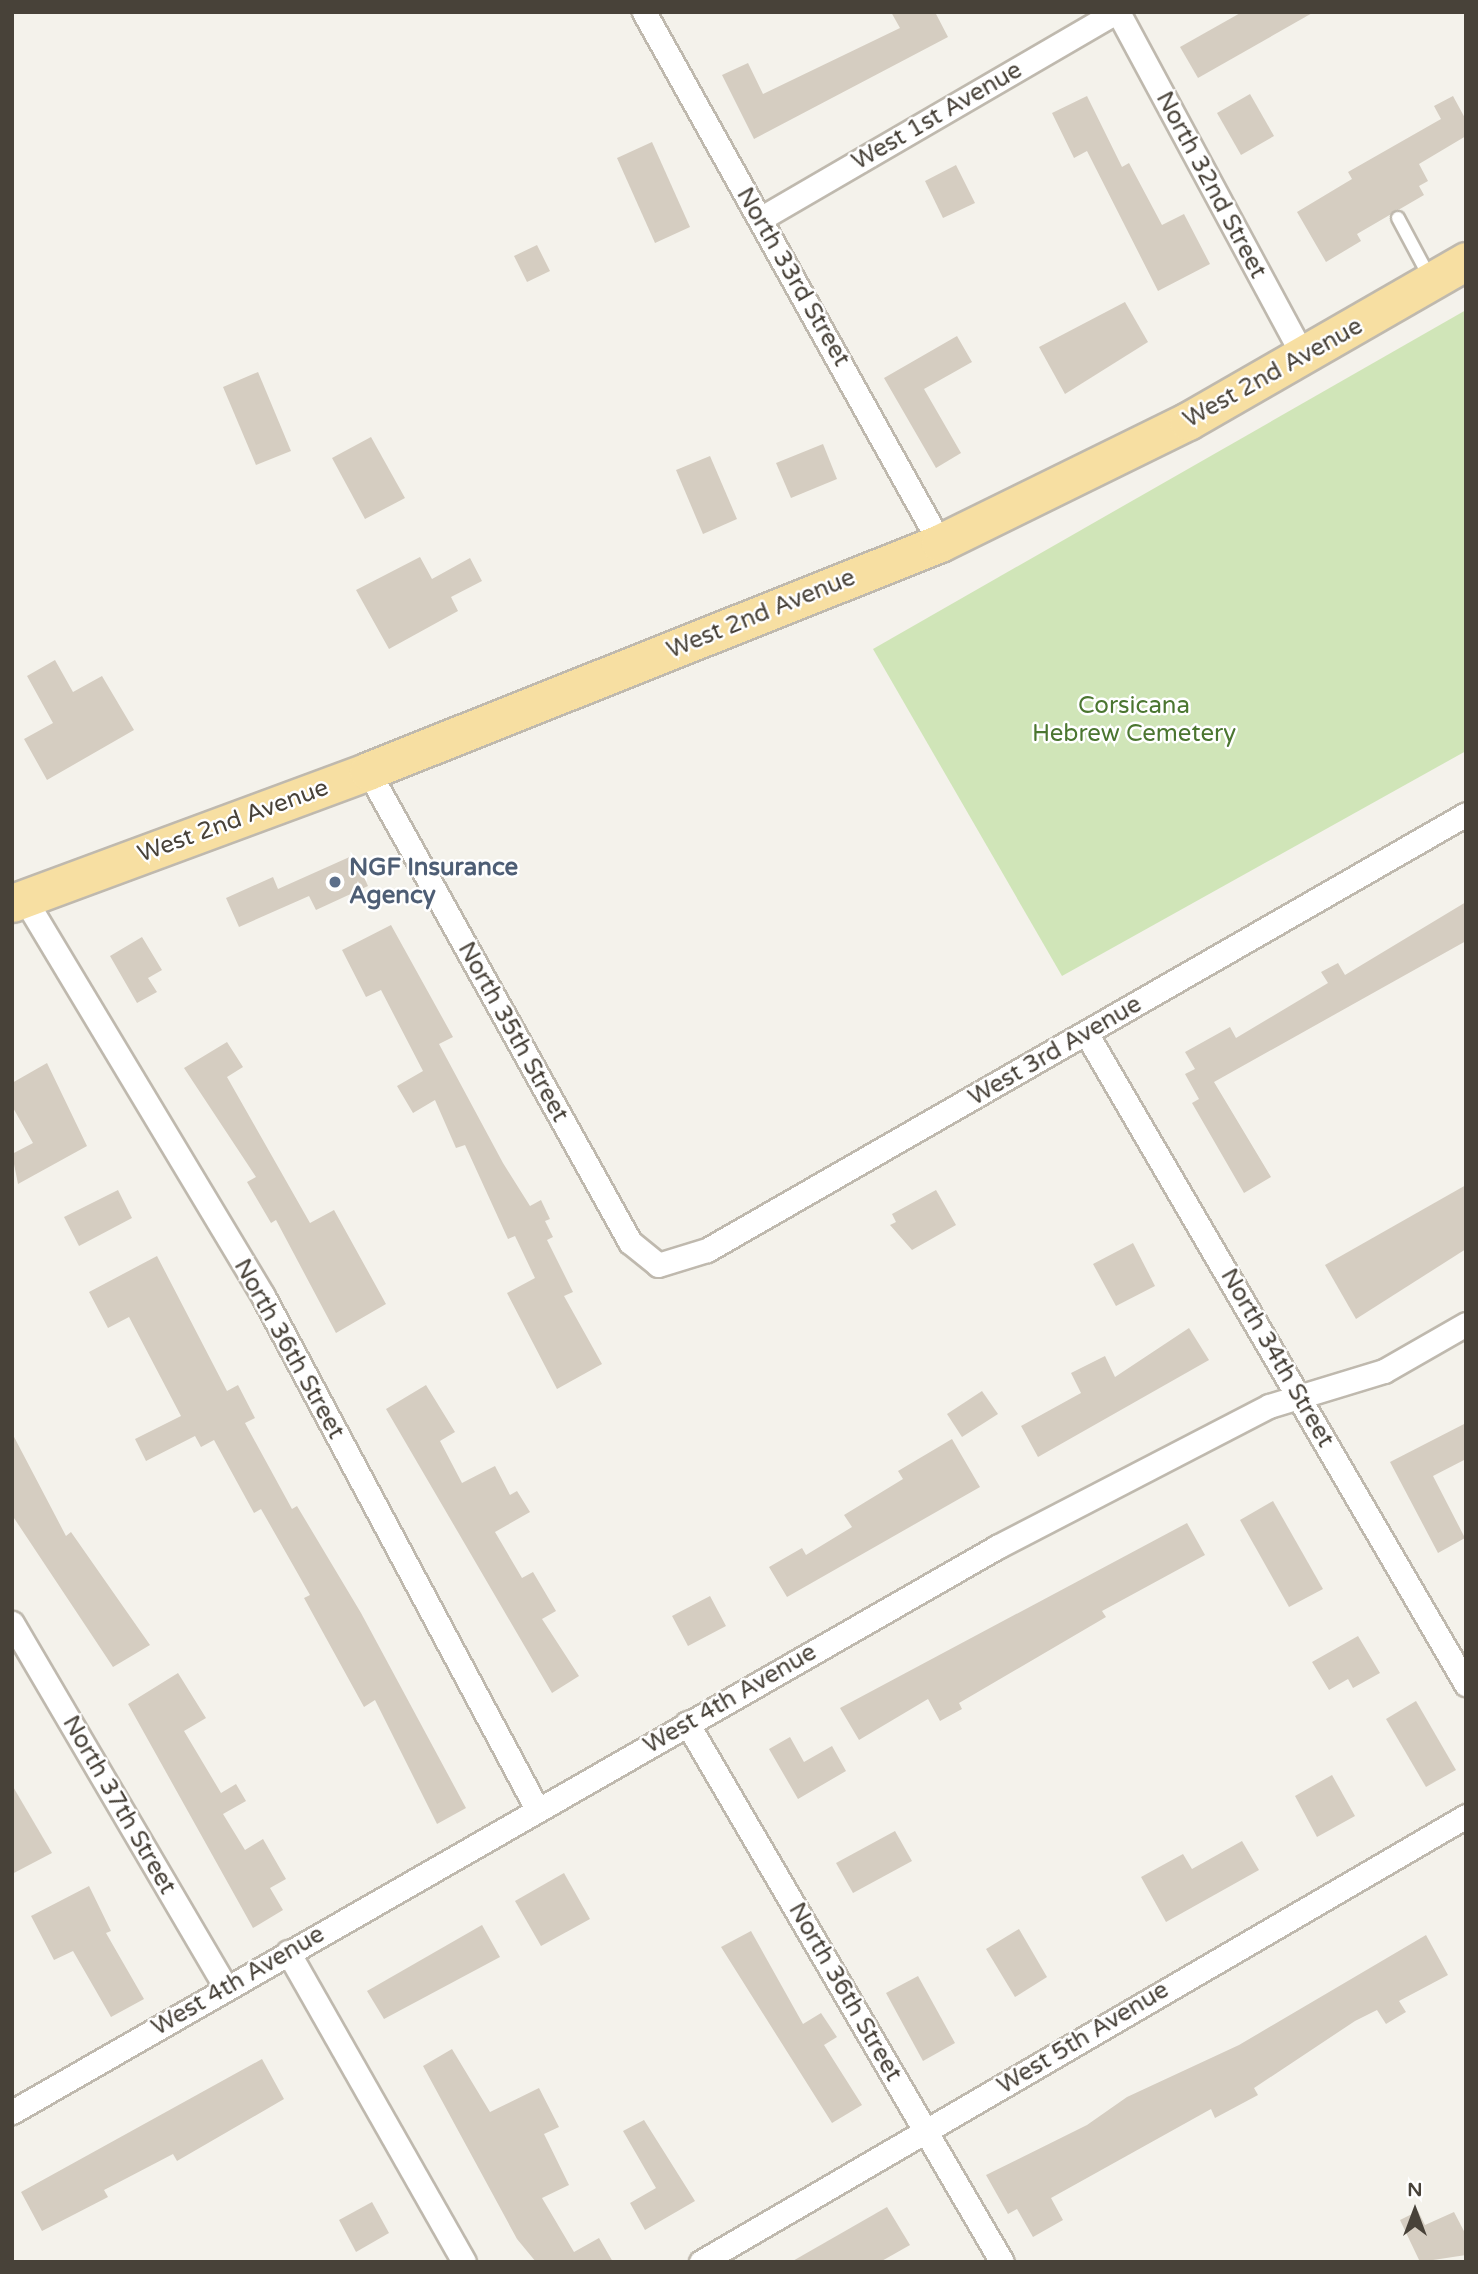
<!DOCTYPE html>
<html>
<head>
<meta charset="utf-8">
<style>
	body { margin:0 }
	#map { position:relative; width:1478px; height:2274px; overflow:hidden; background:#f4f2eb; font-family:"Varela Round",sans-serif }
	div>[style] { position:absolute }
	.green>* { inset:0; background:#d0e5b8 }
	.building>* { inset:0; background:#d5cdc1 }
	.roads { filter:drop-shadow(2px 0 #bfb9ae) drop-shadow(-2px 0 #bfb9ae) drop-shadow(0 2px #bfb9ae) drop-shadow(0 -2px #bfb9ae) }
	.service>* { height:12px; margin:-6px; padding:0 6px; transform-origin:6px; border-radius:6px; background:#fff }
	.minor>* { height:23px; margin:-11.5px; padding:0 11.5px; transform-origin:11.5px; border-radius:11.5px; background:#fff }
	.primary>* { height:37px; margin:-18.5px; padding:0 18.5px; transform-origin:18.5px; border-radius:18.5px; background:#f7dfa2 }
	.dots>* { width:19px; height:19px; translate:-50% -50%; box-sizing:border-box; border:4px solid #fff; border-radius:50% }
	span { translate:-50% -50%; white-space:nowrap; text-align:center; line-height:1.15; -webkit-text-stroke:5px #fff; paint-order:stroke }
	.street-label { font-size:24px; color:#484239 }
	.park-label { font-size:24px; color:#4b7630 }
	.service-label { font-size:24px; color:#4e5e75; font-weight:700 }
	.left { translate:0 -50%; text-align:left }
	.frame { position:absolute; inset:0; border:14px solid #484239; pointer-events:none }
	.north { position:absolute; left:1380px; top:2176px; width:70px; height:70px; -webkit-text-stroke:5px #fff; paint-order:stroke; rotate:0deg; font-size:19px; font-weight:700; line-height:28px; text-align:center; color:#484239 }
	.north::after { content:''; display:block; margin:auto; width:24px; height:32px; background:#484239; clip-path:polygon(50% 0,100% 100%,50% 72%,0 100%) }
</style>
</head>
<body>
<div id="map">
	<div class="green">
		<i style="clip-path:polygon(1466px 310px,1466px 751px,1062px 976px,873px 649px)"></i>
	</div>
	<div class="building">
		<i style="clip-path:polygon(891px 12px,935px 12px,948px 37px,754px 139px,722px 75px,748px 63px,763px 94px,900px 28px)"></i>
		<i style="clip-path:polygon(1242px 12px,1314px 12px,1198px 78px,1180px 47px)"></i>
		<i style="clip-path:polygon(1250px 94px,1274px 136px,1241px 155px,1217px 113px)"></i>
		<i style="clip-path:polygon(1087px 96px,1122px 167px,1129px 163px,1162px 225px,1184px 214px,1210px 264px,1158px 291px,1087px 151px,1074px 158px,1052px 113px)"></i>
		<i style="clip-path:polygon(1453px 96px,1466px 120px,1466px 136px,1419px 164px,1428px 181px,1419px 186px,1424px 195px,1357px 234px,1361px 241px,1326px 262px,1297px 212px,1352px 179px,1348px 172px,1441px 119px,1434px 106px)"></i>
		<i style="clip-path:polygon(652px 142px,690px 227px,655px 243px,617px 158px)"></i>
		<i style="clip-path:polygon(956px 165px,975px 203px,943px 218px,925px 181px)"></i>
		<i style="clip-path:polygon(537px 245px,550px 271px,527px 282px,514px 256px)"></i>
		<i style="clip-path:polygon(1125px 302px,1148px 342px,1065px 394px,1039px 347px)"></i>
		<i style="clip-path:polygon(957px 336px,972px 362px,924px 389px,961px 453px,936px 468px,884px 378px)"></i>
		<i style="clip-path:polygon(258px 372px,291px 451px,256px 465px,223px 387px)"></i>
		<i style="clip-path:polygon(371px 437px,405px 498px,365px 519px,332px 458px)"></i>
		<i style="clip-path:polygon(823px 444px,837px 479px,791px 498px,776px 463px)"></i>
		<i style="clip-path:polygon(710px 456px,737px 519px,703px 534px,676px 470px)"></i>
		<i style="clip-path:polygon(420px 557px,432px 579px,470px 558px,482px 581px,451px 597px,458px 611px,389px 649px,356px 590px)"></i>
		<i style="clip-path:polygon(55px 660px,73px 692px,102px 676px,134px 730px,47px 780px,24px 739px,53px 723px,27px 676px)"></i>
		<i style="clip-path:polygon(354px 855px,368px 886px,316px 910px,309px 896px,239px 927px,226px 898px,273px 877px,278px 889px)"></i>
		<i style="clip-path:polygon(1466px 902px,1466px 941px,1214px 1082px,1271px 1177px,1244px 1193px,1192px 1103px,1199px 1099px,1185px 1074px,1195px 1069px,1185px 1052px,1230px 1027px,1236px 1038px,1328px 983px,1321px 972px,1338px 963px,1345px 975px)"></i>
		<i style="clip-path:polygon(391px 925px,453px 1037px,439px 1044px,503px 1163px,530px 1206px,541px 1200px,550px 1219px,545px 1221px,553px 1237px,547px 1240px,573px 1292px,564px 1296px,602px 1364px,557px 1389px,507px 1293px,535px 1278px,515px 1236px,508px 1239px,465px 1145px,456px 1148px,435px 1100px,413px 1113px,397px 1086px,423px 1071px,381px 990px,366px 997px,342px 950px)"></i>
		<i style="clip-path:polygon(142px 937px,162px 970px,148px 978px,157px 992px,137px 1003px,110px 956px)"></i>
		<i style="clip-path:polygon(227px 1042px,243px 1067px,227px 1077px,310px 1223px,334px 1210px,386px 1304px,336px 1333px,276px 1220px,271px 1223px,247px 1182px,256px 1177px,184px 1068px)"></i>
		<i style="clip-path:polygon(47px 1063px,87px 1146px,18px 1184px,12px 1154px,33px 1143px,12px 1106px,12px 1083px)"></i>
		<i style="clip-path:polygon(1466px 1185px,1466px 1249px,1356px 1319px,1325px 1265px)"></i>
		<i style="clip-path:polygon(118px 1190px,132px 1218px,79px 1246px,64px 1217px)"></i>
		<i style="clip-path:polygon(936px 1190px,956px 1225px,912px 1250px,890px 1225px,896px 1222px,892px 1214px)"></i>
		<i style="clip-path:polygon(1133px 1243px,1155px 1286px,1116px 1306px,1093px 1264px)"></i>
		<i style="clip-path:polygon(157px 1256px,227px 1391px,238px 1385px,255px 1418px,245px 1423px,292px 1509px,297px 1506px,361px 1613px,466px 1808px,437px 1824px,375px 1700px,364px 1707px,304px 1598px,310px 1595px,261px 1509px,254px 1513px,214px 1440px,201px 1447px,195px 1436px,146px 1461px,135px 1439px,181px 1416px,129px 1317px,108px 1328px,89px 1292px)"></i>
		<i style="clip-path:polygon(1189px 1328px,1209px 1360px,1038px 1457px,1021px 1426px,1081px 1393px,1071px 1373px,1105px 1356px,1115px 1377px)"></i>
		<i style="clip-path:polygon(426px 1385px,455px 1432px,440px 1441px,462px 1483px,495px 1466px,510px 1495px,517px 1491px,530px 1512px,495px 1532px,522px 1578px,533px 1572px,556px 1611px,542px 1619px,579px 1676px,552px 1693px,386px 1409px)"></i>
		<i style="clip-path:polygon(982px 1391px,998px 1414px,962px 1437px,947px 1414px)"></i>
		<i style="clip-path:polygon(1466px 1423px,1466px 1459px,1433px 1476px,1465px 1538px,1438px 1553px,1390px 1462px)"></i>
		<i style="clip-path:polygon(12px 1433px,66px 1536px,71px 1532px,150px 1645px,113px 1667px,12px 1515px)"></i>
		<i style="clip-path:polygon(952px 1439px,980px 1487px,787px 1597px,769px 1567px,802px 1548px,806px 1555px,852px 1527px,844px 1515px,903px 1479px,898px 1471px)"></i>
		<i style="clip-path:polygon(1273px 1501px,1323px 1589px,1289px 1607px,1240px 1520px)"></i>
		<i style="clip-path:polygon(1187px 1523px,1205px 1555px,1102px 1611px,1106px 1617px,959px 1703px,962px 1709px,940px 1721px,928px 1699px,859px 1740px,840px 1708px)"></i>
		<i style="clip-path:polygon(710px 1596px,726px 1626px,688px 1646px,672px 1616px)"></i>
		<i style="clip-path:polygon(1358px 1636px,1380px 1673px,1353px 1688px,1348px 1679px,1329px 1690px,1312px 1662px)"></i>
		<i style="clip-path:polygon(178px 1673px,206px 1718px,184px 1731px,221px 1793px,236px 1784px,246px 1801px,223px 1814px,245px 1850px,263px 1839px,286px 1879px,270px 1888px,283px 1910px,253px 1928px,128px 1704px)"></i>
		<i style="clip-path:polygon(1416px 1701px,1456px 1770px,1426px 1787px,1386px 1719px)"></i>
		<i style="clip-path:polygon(790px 1737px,804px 1762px,832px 1746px,846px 1771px,798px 1799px,769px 1749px)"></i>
		<i style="clip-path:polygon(1332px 1775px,1355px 1816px,1317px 1837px,1295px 1796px)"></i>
		<i style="clip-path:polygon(12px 1785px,52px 1853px,12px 1874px)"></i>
		<i style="clip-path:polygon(895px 1831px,912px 1861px,853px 1893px,836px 1863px)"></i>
		<i style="clip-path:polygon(1242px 1841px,1259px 1870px,1166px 1922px,1141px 1877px,1183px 1854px,1192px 1869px)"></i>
		<i style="clip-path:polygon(564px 1873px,590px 1919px,541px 1946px,515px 1901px)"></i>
		<i style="clip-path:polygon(89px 1886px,111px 1931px,106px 1933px,144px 1999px,111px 2017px,73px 1951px,54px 1960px,31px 1916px)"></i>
		<i style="clip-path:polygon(482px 1925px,500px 1957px,384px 2019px,367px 1991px)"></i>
		<i style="clip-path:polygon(1019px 1929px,1047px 1977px,1015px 1997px,986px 1949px)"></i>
		<i style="clip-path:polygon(751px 1931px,803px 2024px,821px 2013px,837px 2037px,824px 2045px,862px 2105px,832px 2123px,721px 1947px)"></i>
		<i style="clip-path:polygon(1426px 1935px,1448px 1975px,1399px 2001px,1406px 2012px,1386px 2024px,1377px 2010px,1355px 2021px,1254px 2088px,1258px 2095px,1215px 2118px,1211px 2109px,1051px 2198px,1063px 2220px,1033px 2237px,1017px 2209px,1008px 2214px,986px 2175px,1087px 2125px,1127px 2097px,1239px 2045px)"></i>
		<i style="clip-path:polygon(918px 1976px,955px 2043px,923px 2061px,886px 1993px)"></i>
		<i style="clip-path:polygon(452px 2049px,490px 2112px,539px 2088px,559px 2127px,544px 2134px,569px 2185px,542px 2198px,574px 2252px,599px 2238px,613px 2262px,536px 2262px,517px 2239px,423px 2066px)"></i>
		<i style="clip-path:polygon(262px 2059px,284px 2099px,177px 2161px,173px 2154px,104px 2190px,108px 2197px,42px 2231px,21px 2192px)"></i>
		<i style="clip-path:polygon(644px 2120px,695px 2201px,645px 2230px,630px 2203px,656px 2188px,623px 2131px)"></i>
		<i style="clip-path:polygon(372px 2202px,389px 2233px,356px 2252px,339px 2220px)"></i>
		<i style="clip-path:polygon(887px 2207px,910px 2245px,880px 2262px,791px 2262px)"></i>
		<i style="clip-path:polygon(1418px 2211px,1425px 2225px,1454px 2212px,1466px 2235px,1466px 2255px,1420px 2262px,1400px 2220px)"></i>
	</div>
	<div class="roads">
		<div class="service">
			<i style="left:1398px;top:218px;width:68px;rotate:61.9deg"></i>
		</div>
		<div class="minor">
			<i style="left:644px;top:12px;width:608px;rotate:60.86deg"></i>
			<i style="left:1118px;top:12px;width:392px;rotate:61.7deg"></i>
			<i style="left:760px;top:219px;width:411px;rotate:-30.2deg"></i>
			<i style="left:368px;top:771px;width:539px;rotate:60.91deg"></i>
			<i style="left:630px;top:1242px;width:36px;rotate:39deg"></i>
			<i style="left:658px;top:1265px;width:51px;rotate:-17deg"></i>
			<i style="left:707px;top:1250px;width:875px;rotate:-29.87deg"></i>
			<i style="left:24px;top:898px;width:464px;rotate:59deg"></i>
			<i style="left:263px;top:1296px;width:582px;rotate:61.89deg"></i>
			<i style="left:1086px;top:1033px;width:754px;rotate:59.73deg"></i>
			<i style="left:12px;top:1623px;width:423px;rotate:59.6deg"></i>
			<i style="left:687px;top:1723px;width:624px;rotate:59.7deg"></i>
			<i style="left:288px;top:1952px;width:356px;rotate:60.4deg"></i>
			<i style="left:12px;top:2112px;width:1136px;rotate:-29.84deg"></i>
			<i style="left:997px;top:1547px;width:306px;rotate:-27.4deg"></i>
			<i style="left:1269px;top:1406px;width:120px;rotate:-16.9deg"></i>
			<i style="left:1384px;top:1371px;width:95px;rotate:-29.8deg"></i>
			<i style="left:701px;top:2262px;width:886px;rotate:-30.24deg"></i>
		</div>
		<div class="primary">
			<i style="left:12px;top:903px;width:380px;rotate:-20.3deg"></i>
			<i style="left:368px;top:771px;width:616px;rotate:-21.73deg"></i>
			<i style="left:940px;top:543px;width:276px;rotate:-26.2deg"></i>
			<i style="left:1188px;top:421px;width:321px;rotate:-29.9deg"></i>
		</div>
	</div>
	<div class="dots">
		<i style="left:335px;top:882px;background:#5c6f8a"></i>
	</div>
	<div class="street-label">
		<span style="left:937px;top:116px;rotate:-30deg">West 1st Avenue</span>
		<span style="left:1211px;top:185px;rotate:62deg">North 32nd Street</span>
		<span style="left:793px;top:277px;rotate:60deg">North 33rd Street</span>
		<span style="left:1273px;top:373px;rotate:-29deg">West 2nd Avenue</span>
		<span style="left:761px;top:614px;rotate:-22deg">West 2nd Avenue</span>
		<span style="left:233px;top:821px;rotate:-20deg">West 2nd Avenue</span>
		<span style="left:513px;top:1032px;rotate:61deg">North 35th Street</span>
		<span style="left:1055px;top:1051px;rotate:-30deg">West 3rd Avenue</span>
		<span style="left:289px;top:1349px;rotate:61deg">North 36th Street</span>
		<span style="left:1277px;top:1358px;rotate:60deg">North 34th Street</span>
		<span style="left:730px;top:1699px;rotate:-30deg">West 4th Avenue</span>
		<span style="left:119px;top:1805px;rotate:60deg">North 37th Street</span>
		<span style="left:238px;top:1981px;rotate:-30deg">West 4th Avenue</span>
		<span style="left:845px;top:1992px;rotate:60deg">North 36th Street</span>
		<span style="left:1083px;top:2038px;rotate:-31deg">West 5th Avenue</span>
	</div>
	<div class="park-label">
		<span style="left:1134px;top:720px">Corsicana<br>Hebrew Cemetery</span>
	</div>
	<div class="service-label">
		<span class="left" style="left:349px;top:882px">NGF Insurance<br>Agency</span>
	</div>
	<div class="frame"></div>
	<div class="north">N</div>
</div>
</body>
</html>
